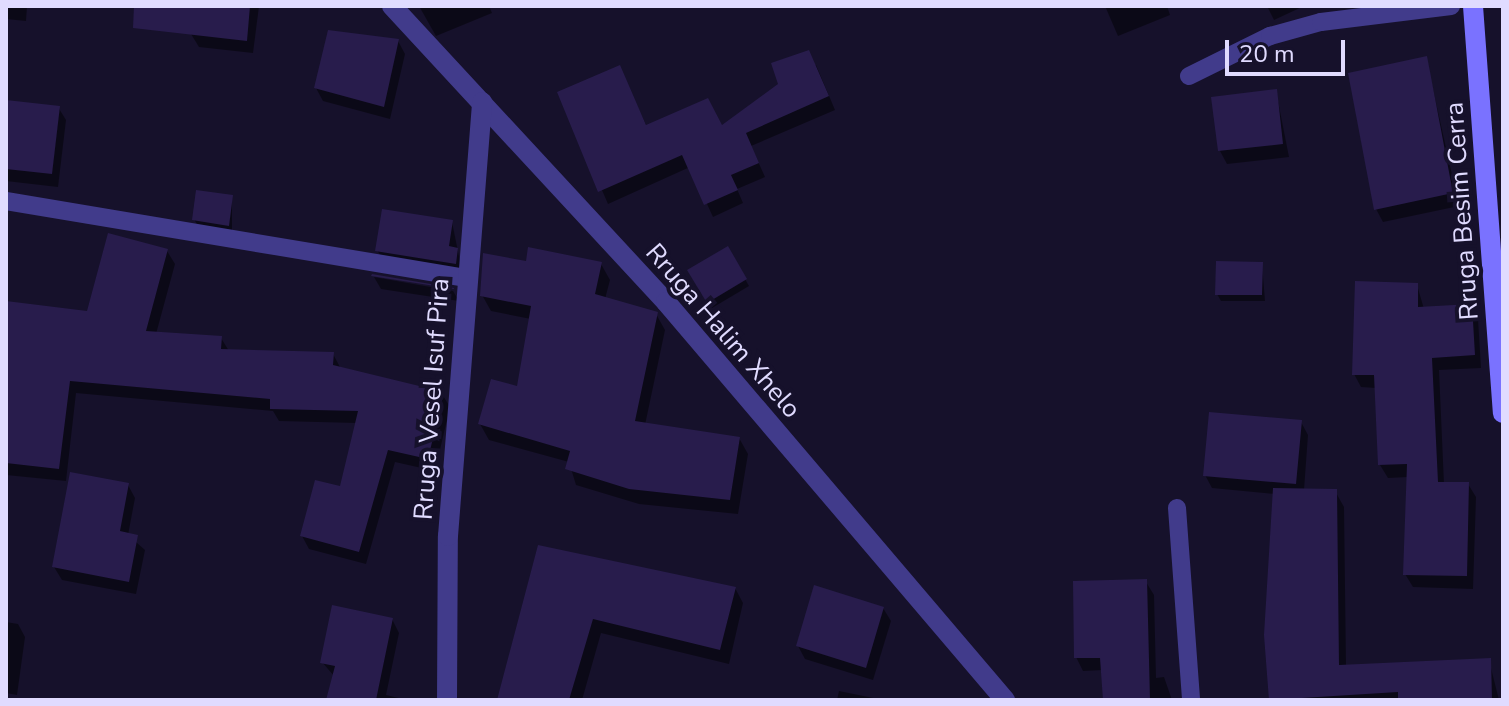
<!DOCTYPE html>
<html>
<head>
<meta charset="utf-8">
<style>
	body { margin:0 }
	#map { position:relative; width:1509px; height:706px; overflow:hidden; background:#16112b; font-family:"Nunito Sans",sans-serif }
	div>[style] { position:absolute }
	.shadow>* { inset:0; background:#0007 }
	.building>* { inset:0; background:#281c4c }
	.lane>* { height:18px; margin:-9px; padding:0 9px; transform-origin:9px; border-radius:9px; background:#413b8b }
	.street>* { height:20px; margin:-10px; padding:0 10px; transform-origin:10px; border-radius:10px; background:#413b8b }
	.secondary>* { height:20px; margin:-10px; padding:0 10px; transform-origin:10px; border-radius:10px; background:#7a72ff }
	span { translate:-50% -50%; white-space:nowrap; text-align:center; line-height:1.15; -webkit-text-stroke:8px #16112b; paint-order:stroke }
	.street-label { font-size:26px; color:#e0dbff }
	.frame { position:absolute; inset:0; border:8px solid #e0dbff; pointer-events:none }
	.scale { position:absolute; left:1225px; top:40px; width:120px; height:36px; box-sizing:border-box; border:4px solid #e0dbff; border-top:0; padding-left:10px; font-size:24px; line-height:28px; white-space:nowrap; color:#e0dbff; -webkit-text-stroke:6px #16112b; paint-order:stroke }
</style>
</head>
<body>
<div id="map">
	<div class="shadow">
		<i style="clip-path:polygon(6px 6px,27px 6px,26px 21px,6px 19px)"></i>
		<i style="clip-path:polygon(194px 6px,259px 6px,253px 53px,199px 47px,191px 34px)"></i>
		<i style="clip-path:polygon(419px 6px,489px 6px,492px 13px,436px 36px)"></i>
		<i style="clip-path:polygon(1105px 6px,1167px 6px,1170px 15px,1118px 36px)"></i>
		<i style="clip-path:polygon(1267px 6px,1304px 6px,1274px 20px)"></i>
		<i style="clip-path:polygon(398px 41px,405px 54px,390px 119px,323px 101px,316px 88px)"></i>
		<i style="clip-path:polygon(1426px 58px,1459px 206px,1383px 222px,1376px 209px)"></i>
		<i style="clip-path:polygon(816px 65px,835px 110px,751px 146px,765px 177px,737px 189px,743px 203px,713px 217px,690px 167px,608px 204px,560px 93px,619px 67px,647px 127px,722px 128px)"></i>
		<i style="clip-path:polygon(1276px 91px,1289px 157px,1227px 164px,1220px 151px)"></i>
		<i style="clip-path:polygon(6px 102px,58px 107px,66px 120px,58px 187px,6px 181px)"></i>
		<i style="clip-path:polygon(232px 197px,232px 232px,198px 226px,194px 219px)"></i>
		<i style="clip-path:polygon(452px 222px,463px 276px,385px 263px,377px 250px)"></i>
		<i style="clip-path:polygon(727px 248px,749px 286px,712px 308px,690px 270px)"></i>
		<i style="clip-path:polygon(167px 251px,175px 264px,156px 334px,221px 338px,229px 351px,333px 354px,341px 369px,442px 394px,450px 407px,435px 471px,395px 462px,366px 564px,309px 549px,302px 536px,341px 489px,357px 423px,279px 421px,273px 411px,76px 393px,66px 481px,6px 475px,6px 303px,88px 313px)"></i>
		<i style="clip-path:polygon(527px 264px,601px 264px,610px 280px,605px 299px,656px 314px,665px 330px,645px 425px,739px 438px,748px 454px,738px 514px,639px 504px,576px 485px,569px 462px,489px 440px,480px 424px,518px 389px,531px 319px,491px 311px,482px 295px)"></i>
		<i style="clip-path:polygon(1262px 264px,1265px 301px,1221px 301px,1217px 294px)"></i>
		<i style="clip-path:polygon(374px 277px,453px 291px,459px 301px,381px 289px)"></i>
		<i style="clip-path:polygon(1417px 285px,1424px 309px,1471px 306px,1478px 319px,1481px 368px,1439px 370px,1444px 484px,1468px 484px,1476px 497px,1473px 589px,1413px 587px,1405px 574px,1408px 477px,1388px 478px,1380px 465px,1376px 388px,1361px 387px,1354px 374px)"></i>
		<i style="clip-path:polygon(1301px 422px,1308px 435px,1304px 490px,1335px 491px,1344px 507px,1346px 666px,1489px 660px,1499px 700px,1271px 700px,1266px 635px,1275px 494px,1212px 488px,1205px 475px)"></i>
		<i style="clip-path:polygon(128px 485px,135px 498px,128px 535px,145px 550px,136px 594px,62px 580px,54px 567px)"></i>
		<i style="clip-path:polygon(540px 548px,735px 588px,743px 603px,729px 664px,601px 633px,582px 700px,498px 700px)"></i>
		<i style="clip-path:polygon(1146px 582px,1154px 595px,1156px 678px,1164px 677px,1172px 700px,1105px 700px,1103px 670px,1083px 671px,1076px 657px)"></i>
		<i style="clip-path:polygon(883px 608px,891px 621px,873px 680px,805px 659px,798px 646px)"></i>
		<i style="clip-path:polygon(392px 619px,399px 633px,386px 695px,407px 700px,328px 700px,334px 676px,322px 662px)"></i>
		<i style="clip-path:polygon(6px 622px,18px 624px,25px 637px,17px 695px,6px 693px)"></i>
		<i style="clip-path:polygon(839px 691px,883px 700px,837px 700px)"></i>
	</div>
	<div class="building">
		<i style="clip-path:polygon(134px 6px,250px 6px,247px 41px,133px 28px)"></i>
		<i style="clip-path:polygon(328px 30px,399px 39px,384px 107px,314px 88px)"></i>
		<i style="clip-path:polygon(809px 50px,829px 96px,746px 133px,759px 163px,731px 175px,738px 190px,704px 205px,682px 155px,598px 192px,557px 92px,620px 65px,646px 125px,708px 98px,722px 125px,778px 84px,771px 63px)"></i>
		<i style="clip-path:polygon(1427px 56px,1453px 193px,1374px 210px,1348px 73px)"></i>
		<i style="clip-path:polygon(1277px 89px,1283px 144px,1218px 151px,1211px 97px)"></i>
		<i style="clip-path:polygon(6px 100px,60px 106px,52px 174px,6px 169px)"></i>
		<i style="clip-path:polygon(196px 190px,233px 195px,229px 226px,192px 220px)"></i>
		<i style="clip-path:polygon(382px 209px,453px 220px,449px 246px,458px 248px,456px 264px,375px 251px)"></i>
		<i style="clip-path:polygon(108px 233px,168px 249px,146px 331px,222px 336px,221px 349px,334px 352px,333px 365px,444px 392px,428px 459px,388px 450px,359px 552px,300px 536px,315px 480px,340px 486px,358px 411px,270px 409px,270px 399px,70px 381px,59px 469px,6px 463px,6px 301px,87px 311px)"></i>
		<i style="clip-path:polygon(728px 246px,747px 279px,707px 303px,687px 270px)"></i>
		<i style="clip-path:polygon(528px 247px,602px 262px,595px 294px,658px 312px,635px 421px,740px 437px,730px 500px,629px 489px,565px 469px,570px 451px,478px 424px,491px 379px,517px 386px,531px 306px,480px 296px,483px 253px,526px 261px)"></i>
		<i style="clip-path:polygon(1216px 261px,1263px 262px,1262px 295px,1215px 295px)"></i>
		<i style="clip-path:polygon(372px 274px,454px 288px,454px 289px,371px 276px)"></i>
		<i style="clip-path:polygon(1355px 281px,1418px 283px,1418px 307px,1472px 304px,1475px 355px,1432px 358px,1438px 482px,1469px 482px,1467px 576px,1403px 575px,1407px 464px,1378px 465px,1374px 375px,1352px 375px)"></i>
		<i style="clip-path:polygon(1209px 412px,1302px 420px,1296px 484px,1203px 476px)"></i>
		<i style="clip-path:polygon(70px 472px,129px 483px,120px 531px,138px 535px,129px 582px,52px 567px)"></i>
		<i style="clip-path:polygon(1273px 488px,1337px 489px,1339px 665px,1491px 658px,1492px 700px,1398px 700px,1398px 692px,1269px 700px,1264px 635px)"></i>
		<i style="clip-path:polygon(538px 545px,736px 587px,720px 650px,593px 619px,569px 700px,497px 700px)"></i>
		<i style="clip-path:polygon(1147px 579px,1150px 700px,1103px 700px,1100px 658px,1074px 658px,1073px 581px)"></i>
		<i style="clip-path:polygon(814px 585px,884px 607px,866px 668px,796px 646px)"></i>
		<i style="clip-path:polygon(332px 605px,393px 618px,376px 700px,326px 700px,335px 666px,320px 663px)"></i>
	</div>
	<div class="lane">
		<i style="left:1189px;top:76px;width:90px;rotate:-26.3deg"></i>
		<i style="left:1270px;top:36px;width:53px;rotate:-15.4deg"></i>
		<i style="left:1321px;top:22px;width:131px;rotate:-7deg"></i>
		<i style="left:6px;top:201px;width:467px;rotate:9.5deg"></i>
		<i style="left:1177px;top:508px;width:193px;rotate:85.8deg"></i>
	</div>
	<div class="street">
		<i style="left:392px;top:6px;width:403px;rotate:47.2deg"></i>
		<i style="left:666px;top:302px;width:523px;rotate:49.58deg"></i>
		<i style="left:447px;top:700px;width:164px;rotate:-89.7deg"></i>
		<i style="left:448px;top:536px;width:435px;rotate:-85.5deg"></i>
	</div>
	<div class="secondary">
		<i style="left:1473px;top:6px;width:408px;rotate:85.8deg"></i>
	</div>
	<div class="street-label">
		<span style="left:1462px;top:211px;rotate:-94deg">Rruga Besim Cerra</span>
		<span style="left:723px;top:331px;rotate:49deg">Rruga Halim Xhelo</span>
		<span style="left:432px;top:399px;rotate:-86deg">Rruga Vesel Isuf Pira</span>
	</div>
	<div class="frame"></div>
	<div class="scale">20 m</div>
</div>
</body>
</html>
